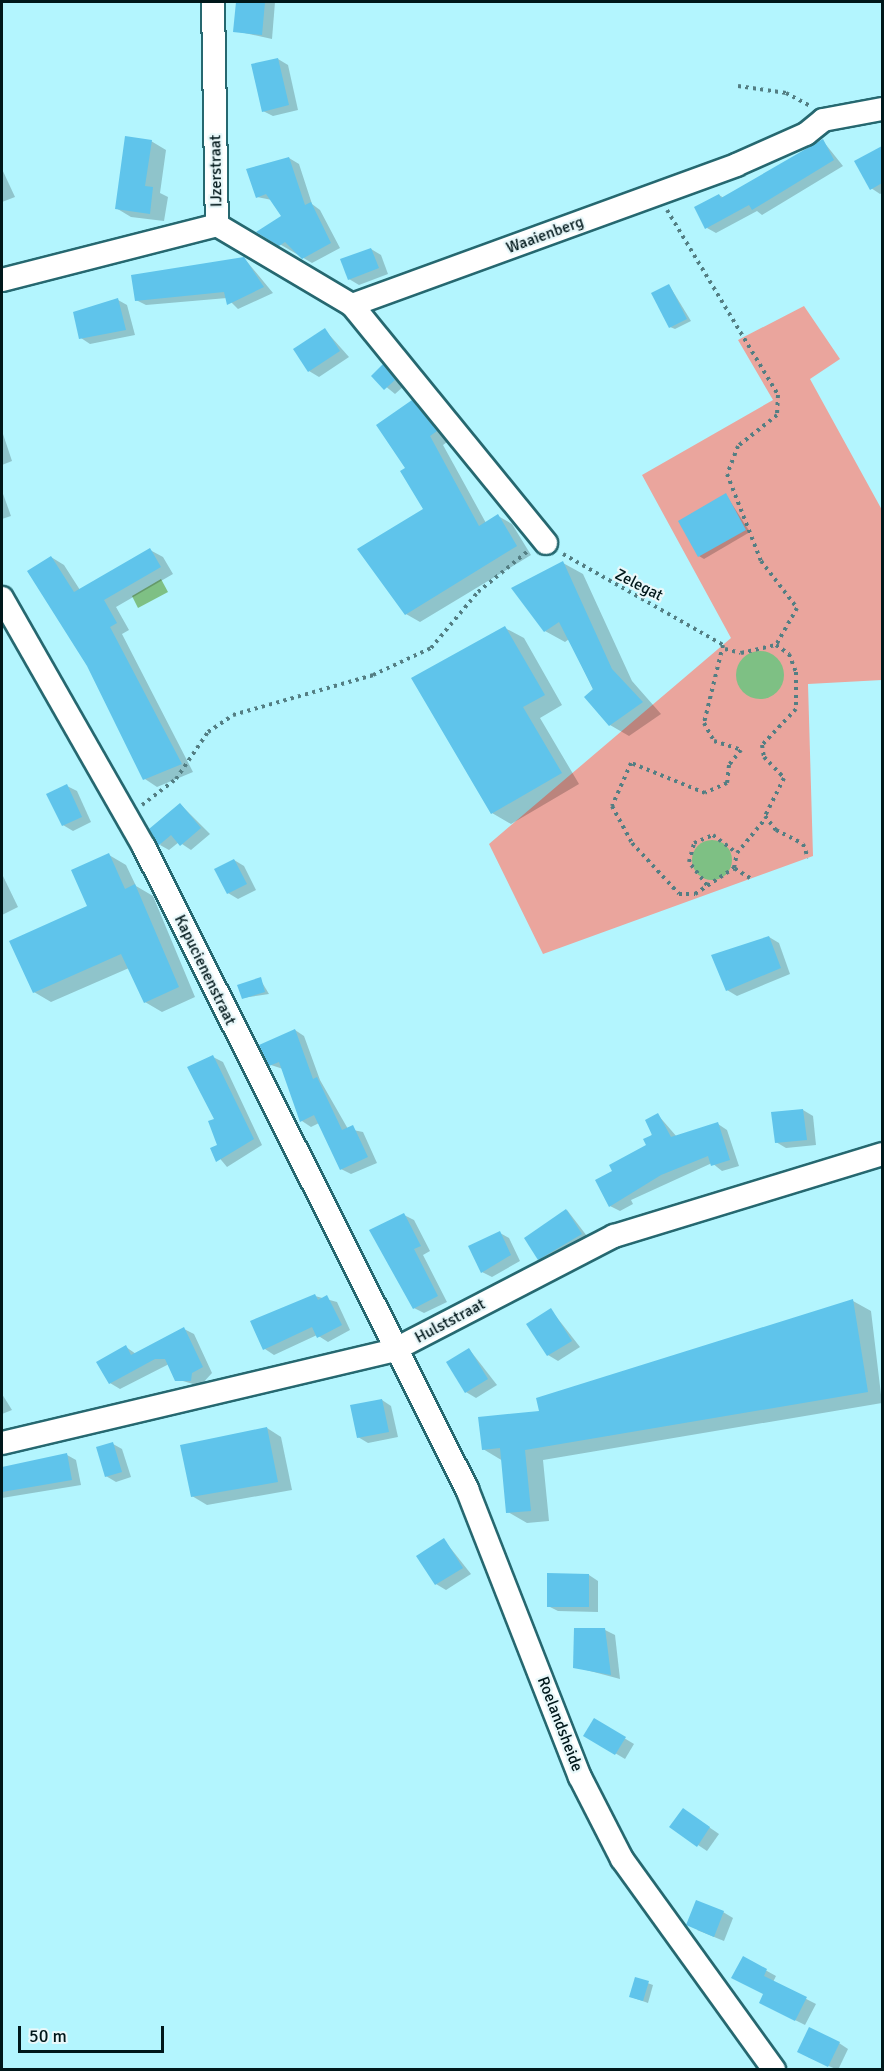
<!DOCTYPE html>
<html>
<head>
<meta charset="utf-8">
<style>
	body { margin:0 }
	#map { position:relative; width:884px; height:2071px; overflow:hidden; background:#b3f5fe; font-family:Signika,sans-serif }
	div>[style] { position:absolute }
	.green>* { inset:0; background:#eaa59d }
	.water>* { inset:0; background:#7ec084 }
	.round { border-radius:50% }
	.shadow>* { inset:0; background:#0003 }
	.building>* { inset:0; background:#5fc4eb }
	.path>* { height:4px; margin-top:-2px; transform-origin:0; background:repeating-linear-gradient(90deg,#537e83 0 3px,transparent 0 7.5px) }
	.roads { filter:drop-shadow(2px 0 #266870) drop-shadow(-2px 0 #266870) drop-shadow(0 2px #266870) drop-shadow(0 -2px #266870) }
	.minor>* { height:22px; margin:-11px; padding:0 11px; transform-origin:11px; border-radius:11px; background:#fff }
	span { translate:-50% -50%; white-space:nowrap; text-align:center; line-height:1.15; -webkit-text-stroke:4.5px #e9f8fa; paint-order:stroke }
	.street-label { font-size:16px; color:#00171a }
	.frame { position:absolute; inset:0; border:3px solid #00171a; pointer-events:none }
	.scale { position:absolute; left:18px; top:2026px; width:146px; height:27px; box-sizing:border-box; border:3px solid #00171a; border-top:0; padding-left:8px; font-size:18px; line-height:21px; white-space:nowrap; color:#00171a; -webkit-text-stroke:4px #e9f8fa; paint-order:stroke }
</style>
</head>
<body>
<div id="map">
	<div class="green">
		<i style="clip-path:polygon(804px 306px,840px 359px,810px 379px,882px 510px,882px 680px,808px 684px,813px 856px,543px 954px,489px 844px,731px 638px,642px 475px,773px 400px,738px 340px)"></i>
	</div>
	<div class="water">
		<i style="clip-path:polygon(161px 579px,168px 592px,138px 608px,132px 596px)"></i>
		<i class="round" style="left:736px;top:651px;width:48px;height:48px"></i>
		<i class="round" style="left:692px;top:840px;width:40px;height:40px"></i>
	</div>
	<div class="shadow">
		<i style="clip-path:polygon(237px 2px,275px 2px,272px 39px,235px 31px)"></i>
		<i style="clip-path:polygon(278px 59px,288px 65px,298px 110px,273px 116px,263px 111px)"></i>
		<i style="clip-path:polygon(151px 141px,166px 150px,160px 193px,168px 197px,164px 221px,131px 217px,116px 208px)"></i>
		<i style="clip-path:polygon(823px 141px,843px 166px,762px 215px,757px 211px,716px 233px,707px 228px,719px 195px,724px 198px)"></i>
		<i style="clip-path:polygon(882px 148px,882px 193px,880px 194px,871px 188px,856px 161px)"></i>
		<i style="clip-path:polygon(289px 158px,299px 164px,312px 204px,320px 210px,340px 248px,312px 263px,259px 232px,283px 216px,272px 200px,257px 197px)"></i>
		<i style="clip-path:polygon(2px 169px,15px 197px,2px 202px)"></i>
		<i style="clip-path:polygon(371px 249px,381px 255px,388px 274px,359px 285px,349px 279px)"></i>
		<i style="clip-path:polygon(244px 258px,273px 293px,238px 309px,227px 298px,146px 305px,136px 300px)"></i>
		<i style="clip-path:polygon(669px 285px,691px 321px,675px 329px,670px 327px)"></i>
		<i style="clip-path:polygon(118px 300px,127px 305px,135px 335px,90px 344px,81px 338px)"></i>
		<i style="clip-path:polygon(325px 330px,349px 357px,319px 377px,309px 371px)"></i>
		<i style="clip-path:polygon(383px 366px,404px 386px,395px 394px,373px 376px)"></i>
		<i style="clip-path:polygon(412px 402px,450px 440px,443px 445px,486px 523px,498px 516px,512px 524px,531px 555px,420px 622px,406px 614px,425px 510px,407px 469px)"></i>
		<i style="clip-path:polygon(2px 431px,12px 461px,2px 465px)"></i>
		<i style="clip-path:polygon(2px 491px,11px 516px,2px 519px)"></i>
		<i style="clip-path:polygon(726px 495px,750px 532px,704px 559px,699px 556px)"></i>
		<i style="clip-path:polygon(150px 550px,163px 557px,173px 574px,116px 607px,129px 630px,122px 634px,193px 772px,157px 787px,145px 779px,51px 557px,64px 565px,80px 590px)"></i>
		<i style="clip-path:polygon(563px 563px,583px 574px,632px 681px,661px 714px,629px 736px,610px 725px,569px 639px,565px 642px,545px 631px)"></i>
		<i style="clip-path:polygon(505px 628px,524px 638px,562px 705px,540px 718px,579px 784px,511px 824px,492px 813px)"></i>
		<i style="clip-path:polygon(67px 786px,77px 791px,91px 822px,73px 831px,63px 825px)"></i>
		<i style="clip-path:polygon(180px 804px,210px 834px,191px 850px,179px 842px,169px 850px,160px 845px)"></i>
		<i style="clip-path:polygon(109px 855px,126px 865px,136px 886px,153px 896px,195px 997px,162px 1012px,145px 1002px,129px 968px,51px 1002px,34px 992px,89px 907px)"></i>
		<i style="clip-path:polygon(234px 860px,244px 866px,256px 890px,238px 899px,228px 893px)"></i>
		<i style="clip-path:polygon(2px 874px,18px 907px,2px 915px)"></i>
		<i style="clip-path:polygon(769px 937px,779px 943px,790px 974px,737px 996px,727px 990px)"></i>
		<i style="clip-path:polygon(260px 979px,269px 994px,243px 998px)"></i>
		<i style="clip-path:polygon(295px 1030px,304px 1036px,320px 1080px,348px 1129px,363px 1132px,377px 1163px,351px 1174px,341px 1169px,319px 1123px,311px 1127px,302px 1121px,283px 1069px,271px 1065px)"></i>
		<i style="clip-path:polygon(213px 1057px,223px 1062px,262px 1145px,227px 1167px,212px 1149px,219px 1145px)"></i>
		<i style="clip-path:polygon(803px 1110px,813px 1116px,816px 1145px,786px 1148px,776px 1142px)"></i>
		<i style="clip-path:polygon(658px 1115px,677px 1137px,718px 1124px,727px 1130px,739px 1166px,722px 1171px,712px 1163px,631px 1200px,633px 1204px,620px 1211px,610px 1206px,614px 1172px,648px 1146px)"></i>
		<i style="clip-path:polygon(567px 1210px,590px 1240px,548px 1265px,539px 1259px)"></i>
		<i style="clip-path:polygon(404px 1215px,414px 1220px,430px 1251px,423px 1255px,447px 1302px,424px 1313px,414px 1308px)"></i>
		<i style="clip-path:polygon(500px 1233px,509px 1238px,520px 1261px,492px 1277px,482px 1272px)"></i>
		<i style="clip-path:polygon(315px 1296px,337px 1302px,350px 1330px,328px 1342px,317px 1335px,274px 1355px,265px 1349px,252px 1322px)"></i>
		<i style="clip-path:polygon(853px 1301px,871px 1311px,882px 1403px,543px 1460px,549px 1521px,527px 1523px,508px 1512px,503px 1461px,483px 1449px,541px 1412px)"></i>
		<i style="clip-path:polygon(551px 1310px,580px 1347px,558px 1361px,548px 1355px)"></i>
		<i style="clip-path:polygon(184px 1329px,194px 1334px,212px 1373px,200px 1386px,176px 1379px,169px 1364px,120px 1389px,110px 1383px,126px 1347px,136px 1354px)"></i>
		<i style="clip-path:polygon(469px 1349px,497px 1385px,476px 1398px,466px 1392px)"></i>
		<i style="clip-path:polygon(2px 1394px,12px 1410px,2px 1414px)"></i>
		<i style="clip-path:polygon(382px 1400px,391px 1406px,398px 1437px,368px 1443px,358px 1437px)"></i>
		<i style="clip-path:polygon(267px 1428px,281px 1437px,292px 1490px,207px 1505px,192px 1496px)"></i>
		<i style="clip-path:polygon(113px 1444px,122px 1449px,131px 1477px,116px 1482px,106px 1476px)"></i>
		<i style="clip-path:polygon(67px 1455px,76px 1460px,81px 1485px,2px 1498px,2px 1468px)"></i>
		<i style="clip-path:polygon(444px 1540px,471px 1574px,446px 1590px,436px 1584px)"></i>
		<i style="clip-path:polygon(589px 1575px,598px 1581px,598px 1612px,558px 1611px,548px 1606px)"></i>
		<i style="clip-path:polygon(605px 1630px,615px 1635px,620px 1679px,575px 1667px)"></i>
		<i style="clip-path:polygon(594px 1720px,634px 1744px,625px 1759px,585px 1735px)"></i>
		<i style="clip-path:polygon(693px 1816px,719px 1834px,707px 1851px,698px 1845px)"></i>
		<i style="clip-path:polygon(723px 1912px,733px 1918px,724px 1941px,697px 1930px)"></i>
		<i style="clip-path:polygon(743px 1958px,776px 1976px,773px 1982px,816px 2004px,805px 2025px,771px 2008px)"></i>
		<i style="clip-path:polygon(636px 1979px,653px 1985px,648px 2003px,631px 1997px)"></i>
		<i style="clip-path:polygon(839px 2043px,848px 2049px,838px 2070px,808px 2057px)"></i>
	</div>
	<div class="building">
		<i style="clip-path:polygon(236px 2px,265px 2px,262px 35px,233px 32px)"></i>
		<i style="clip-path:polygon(278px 58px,289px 105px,262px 112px,251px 64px)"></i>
		<i style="clip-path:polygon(125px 136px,152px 140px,145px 186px,153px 187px,150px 214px,115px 209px)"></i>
		<i style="clip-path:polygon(823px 139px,834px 160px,752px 210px,749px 205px,705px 229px,694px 207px,719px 194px,721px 198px)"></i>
		<i style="clip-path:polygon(882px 146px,882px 183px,870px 190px,854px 161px)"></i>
		<i style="clip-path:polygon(289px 157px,305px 205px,311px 202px,331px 243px,302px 259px,285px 242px,279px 246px,256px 232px,281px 216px,266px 194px,256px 198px,246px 169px)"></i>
		<i style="clip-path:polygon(371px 248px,379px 268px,348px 280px,340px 259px)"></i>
		<i style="clip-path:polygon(244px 257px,264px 287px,227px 305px,224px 292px,135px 301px,131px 275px)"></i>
		<i style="clip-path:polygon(669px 284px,687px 319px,669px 328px,651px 293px)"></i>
		<i style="clip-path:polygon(118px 298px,126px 330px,79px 339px,73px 312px)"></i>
		<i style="clip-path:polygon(325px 328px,340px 351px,308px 372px,293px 349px)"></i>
		<i style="clip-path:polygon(383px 364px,395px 380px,384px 390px,371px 376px)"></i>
		<i style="clip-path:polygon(412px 400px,437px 431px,430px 436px,479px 526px,498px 514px,517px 546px,405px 615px,357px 549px,423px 509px,400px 471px,405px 468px,376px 425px)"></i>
		<i style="clip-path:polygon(726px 493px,746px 530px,698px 557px,678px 521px)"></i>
		<i style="clip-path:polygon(150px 548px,161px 567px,104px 600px,117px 623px,110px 627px,182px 764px,143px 780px,87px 666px,27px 571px,51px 556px,74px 592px)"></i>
		<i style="clip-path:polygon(563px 561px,612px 669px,643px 702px,609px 726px,584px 697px,593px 689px,559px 622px,544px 632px,511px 588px)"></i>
		<i style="clip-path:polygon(505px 626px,545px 695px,523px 707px,562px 773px,491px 814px,411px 678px)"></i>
		<i style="clip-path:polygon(67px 784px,82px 817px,62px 826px,46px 794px)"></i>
		<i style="clip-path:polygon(180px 803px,201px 828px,180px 846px,171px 835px,158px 846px,149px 829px)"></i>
		<i style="clip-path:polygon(109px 853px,125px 889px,135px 884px,179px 987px,144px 1003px,121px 954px,33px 993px,9px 941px,87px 906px,71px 870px)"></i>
		<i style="clip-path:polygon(234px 859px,247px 884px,227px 894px,214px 869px)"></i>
		<i style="clip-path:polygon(769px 936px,781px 968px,726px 991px,711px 955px)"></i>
		<i style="clip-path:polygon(261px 977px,265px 992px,242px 999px,237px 985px)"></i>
		<i style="clip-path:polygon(295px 1029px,313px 1079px,317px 1077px,342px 1130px,353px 1125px,368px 1157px,340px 1170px,314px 1115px,300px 1122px,279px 1062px,269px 1066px,259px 1045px)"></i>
		<i style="clip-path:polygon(213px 1055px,254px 1139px,216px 1162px,210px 1148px,217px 1145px,208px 1121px,214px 1119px,187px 1067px)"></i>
		<i style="clip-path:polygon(803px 1109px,807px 1140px,775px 1143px,771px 1112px)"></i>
		<i style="clip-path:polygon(658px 1113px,671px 1137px,718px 1122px,730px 1160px,711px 1166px,708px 1156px,661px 1175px,609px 1207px,595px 1180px,612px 1171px,609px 1165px,646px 1145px,643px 1139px,652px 1135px,645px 1120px)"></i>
		<i style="clip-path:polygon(566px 1209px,582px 1234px,538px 1260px,524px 1238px)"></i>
		<i style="clip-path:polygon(404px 1213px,421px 1246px,414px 1249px,438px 1296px,413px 1309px,369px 1230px)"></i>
		<i style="clip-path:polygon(500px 1231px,511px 1255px,481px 1273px,468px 1246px)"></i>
		<i style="clip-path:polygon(315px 1294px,318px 1300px,327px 1295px,342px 1325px,317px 1338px,312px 1327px,263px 1350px,250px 1321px)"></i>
		<i style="clip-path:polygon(853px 1299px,868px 1392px,525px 1450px,531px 1511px,506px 1513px,500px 1448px,482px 1450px,478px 1417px,539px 1411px,536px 1398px)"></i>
		<i style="clip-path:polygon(551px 1308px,572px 1341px,547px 1356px,526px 1324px)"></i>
		<i style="clip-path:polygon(184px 1327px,203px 1367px,192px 1373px,191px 1381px,175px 1381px,165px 1359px,155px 1359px,109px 1384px,96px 1362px,126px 1345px,131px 1355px)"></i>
		<i style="clip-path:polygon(469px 1348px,488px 1379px,465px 1393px,446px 1362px)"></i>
		<i style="clip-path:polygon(382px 1399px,389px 1432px,357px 1438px,350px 1405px)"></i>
		<i style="clip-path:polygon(267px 1427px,278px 1482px,191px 1497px,180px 1445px)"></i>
		<i style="clip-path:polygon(113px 1442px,122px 1472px,105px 1477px,96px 1447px)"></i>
		<i style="clip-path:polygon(67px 1453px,72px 1480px,2px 1492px,2px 1467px)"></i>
		<i style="clip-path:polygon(444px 1538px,463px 1568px,435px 1585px,416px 1556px)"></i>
		<i style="clip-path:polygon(547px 1573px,589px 1574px,589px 1607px,547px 1607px)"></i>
		<i style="clip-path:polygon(574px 1628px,605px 1628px,611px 1675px,573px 1668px)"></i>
		<i style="clip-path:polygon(594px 1718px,626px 1737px,615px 1755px,583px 1736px)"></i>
		<i style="clip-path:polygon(683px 1808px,710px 1827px,697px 1847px,669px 1827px)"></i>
		<i style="clip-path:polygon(696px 1900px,724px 1911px,714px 1937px,686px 1925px)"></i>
		<i style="clip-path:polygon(743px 1956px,767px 1969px,764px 1976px,807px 1997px,795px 2021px,759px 2003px,763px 1994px,731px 1978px)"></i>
		<i style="clip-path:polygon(635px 1977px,649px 1981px,643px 2001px,629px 1997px)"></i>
		<i style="clip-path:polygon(809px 2027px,840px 2042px,828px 2067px,797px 2052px)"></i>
	</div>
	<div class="path">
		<i style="left:738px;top:86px;width:49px;rotate:8.3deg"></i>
		<i style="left:786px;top:93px;width:27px;rotate:28deg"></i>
		<i style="left:667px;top:210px;width:216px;rotate:59deg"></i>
		<i style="left:778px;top:395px;width:20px;rotate:93deg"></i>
		<i style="left:777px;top:415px;width:50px;rotate:141.5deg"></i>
		<i style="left:738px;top:446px;width:30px;rotate:111deg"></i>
		<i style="left:727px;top:474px;width:93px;rotate:68.7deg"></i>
		<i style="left:761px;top:561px;width:59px;rotate:52.5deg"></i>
		<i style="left:797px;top:608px;width:43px;rotate:119.6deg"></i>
		<i style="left:563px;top:554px;width:184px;rotate:29.6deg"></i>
		<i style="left:723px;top:645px;width:80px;rotate:103.7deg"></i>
		<i style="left:704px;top:723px;width:21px;rotate:61deg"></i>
		<i style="left:714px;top:741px;width:28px;rotate:18deg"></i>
		<i style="left:741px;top:750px;width:19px;rotate:129deg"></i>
		<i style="left:729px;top:765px;width:18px;rotate:96deg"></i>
		<i style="left:727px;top:783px;width:24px;rotate:156deg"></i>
		<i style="left:705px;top:793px;width:80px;rotate:-157.9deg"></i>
		<i style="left:631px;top:763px;width:47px;rotate:113.8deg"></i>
		<i style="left:612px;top:806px;width:42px;rotate:61.6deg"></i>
		<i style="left:632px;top:843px;width:69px;rotate:47.3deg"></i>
		<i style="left:679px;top:894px;width:16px"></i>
		<i style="left:695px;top:894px;width:47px;rotate:-33.7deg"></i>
		<i style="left:725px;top:649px;width:16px;rotate:14deg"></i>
		<i style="left:741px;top:653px;width:36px;rotate:-13deg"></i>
		<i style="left:776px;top:645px;width:16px;rotate:35deg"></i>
		<i style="left:789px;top:654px;width:19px;rotate:69deg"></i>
		<i style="left:796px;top:672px;width:37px;rotate:90deg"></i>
		<i style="left:796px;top:709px;width:50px;rotate:133.4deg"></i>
		<i style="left:762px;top:745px;width:12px;rotate:81deg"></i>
		<i style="left:764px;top:757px;width:29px;rotate:46deg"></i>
		<i style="left:784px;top:778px;width:42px;rotate:116.6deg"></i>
		<i style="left:765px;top:816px;width:18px;rotate:52deg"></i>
		<i style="left:776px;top:830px;width:30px;rotate:27deg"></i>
		<i style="left:803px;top:844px;width:15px;rotate:70deg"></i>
		<i style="left:142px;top:805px;width:43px;rotate:-37.4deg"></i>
		<i style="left:176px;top:779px;width:57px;rotate:-55.8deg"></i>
		<i style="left:208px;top:732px;width:30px;rotate:-34deg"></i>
		<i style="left:233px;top:715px;width:146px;rotate:-15.9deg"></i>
		<i style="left:373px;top:675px;width:64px;rotate:-25deg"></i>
		<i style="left:431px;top:648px;width:73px;rotate:-50deg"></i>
		<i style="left:478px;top:592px;width:65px;rotate:-39.4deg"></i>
		<i style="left:750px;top:878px;width:19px;rotate:-148deg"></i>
		<i style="left:734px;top:868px;width:15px;rotate:-79deg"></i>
		<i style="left:737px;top:853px;width:45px;rotate:-50.4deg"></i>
		<i style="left:707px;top:885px;width:29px;rotate:-128deg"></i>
		<i style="left:689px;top:862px;width:20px;rotate:-75deg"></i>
		<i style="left:694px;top:843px;width:21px;rotate:-23deg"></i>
		<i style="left:713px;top:835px;width:30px;rotate:37deg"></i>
	</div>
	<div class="roads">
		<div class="minor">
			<i style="left:213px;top:2px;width:223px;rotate:89deg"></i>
			<i style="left:217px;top:225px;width:157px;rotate:30.7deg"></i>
			<i style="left:352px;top:305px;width:307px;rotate:50.8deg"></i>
			<i style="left:2px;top:280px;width:222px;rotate:-14.3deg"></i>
			<i style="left:352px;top:305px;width:409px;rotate:-20deg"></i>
			<i style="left:736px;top:165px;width:77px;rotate:-23.9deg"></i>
			<i style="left:806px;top:134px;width:22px;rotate:-39deg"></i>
			<i style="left:823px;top:120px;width:60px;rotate:-10.6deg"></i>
			<i style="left:2px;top:598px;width:287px;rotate:60.3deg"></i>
			<i style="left:144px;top:847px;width:719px;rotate:63.29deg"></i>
			<i style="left:467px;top:1489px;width:309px;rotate:68.6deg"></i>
			<i style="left:580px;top:1777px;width:92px;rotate:62.9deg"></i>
			<i style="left:622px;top:1859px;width:260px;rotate:54.2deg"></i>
			<i style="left:2px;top:1443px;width:403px;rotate:-13.3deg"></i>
			<i style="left:394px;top:1350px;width:248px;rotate:-27.4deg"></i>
			<i style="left:614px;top:1236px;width:280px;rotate:-17deg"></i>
		</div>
	</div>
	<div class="street-label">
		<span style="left:216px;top:171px;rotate:-91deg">IJzerstraat</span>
		<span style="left:545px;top:235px;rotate:-20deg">Waaienberg</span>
		<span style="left:639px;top:585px;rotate:27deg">Zelegat</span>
		<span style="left:205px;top:970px;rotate:64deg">Kapucienenstraat</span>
		<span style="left:450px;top:1321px;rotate:-28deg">Hulststraat</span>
		<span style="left:560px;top:1724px;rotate:69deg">Roelandsheide</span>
	</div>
	<div class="frame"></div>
	<div class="scale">50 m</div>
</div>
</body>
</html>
